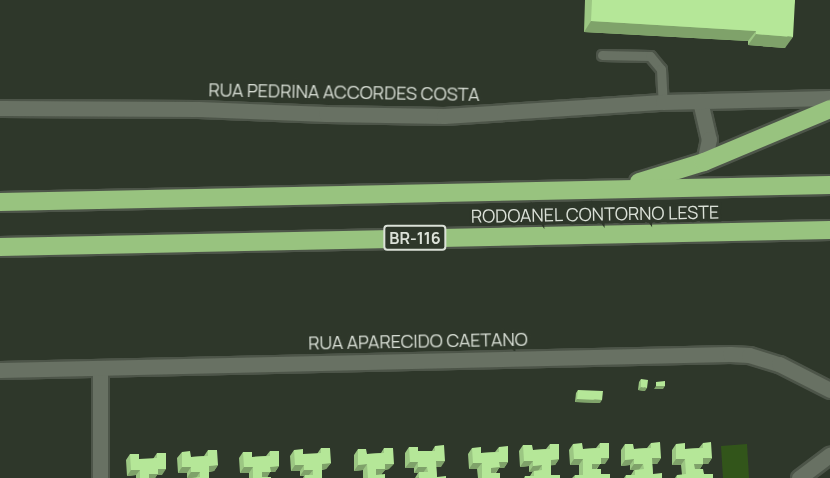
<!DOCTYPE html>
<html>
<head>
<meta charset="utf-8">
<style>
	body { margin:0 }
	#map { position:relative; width:830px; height:478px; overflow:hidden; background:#2e372a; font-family:Manrope,sans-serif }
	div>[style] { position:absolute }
	.green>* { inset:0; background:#32551a }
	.roads { filter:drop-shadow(2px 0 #4d5549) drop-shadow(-2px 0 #4d5549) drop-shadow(0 2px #4d5549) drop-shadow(0 -2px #4d5549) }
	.lane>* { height:9px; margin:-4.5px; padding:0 4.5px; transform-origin:4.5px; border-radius:4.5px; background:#687163 }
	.street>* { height:15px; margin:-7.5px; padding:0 7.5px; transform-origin:7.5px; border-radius:7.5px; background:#687163 }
	.highway>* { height:18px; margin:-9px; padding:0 9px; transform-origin:9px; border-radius:9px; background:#98c37f }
	.wall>* { inset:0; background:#9cc783 }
	.shaded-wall>* { inset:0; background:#7fa26a }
	.building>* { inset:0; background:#b5e798 }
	span { translate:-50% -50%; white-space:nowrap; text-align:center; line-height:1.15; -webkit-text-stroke:6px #2e372a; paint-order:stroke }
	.shield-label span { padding:2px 4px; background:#2e372a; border:2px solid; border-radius:4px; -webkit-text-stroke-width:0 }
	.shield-label { font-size:16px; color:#dbe1d8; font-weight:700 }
	.street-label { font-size:18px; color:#dbe1d8 }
</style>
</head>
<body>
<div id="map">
	<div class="green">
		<i style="clip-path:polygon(747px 444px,749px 478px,723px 478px,721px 446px)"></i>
	</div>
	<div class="roads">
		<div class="lane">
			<i style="left:602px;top:55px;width:48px;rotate:1.2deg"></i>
			<i style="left:650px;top:56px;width:17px;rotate:50deg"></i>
			<i style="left:661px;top:69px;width:33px;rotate:87deg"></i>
		</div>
		<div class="street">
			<i style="left:700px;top:101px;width:39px;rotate:77deg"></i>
			<i style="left:709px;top:139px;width:24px;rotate:102deg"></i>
			<i style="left:0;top:108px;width:198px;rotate:0.3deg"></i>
			<i style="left:198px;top:109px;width:128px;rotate:2.2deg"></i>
			<i style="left:326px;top:114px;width:118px;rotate:1deg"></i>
			<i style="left:444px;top:116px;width:219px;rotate:-3.7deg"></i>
			<i style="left:663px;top:102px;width:167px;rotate:-1.4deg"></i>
			<i style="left:100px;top:368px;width:110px;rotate:90deg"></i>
			<i style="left:0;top:370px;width:730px;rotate:-1.26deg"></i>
			<i style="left:730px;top:354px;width:19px;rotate:3deg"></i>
			<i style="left:749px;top:355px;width:31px;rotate:17deg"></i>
			<i style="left:779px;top:364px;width:57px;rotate:27deg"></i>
			<i style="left:799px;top:478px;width:39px;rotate:-37deg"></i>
		</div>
		<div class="highway">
			<i style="left:639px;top:182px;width:68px;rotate:-17.1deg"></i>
			<i style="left:704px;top:162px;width:137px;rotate:-22.8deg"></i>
			<i style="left:0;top:202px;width:830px;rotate:-1.17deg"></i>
			<i style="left:0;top:247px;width:830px;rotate:-1.17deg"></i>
		</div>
	</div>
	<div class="wall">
		<i style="clip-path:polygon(585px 0,795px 0,785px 48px,748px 45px,748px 41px,584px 32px)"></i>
		<i style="clip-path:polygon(641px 379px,645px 391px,638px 390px,639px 382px)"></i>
		<i style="clip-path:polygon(578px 390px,600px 403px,575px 402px,576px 393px)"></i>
		<i style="clip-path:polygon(600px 443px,605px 464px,600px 464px,597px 469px,601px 474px,610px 478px,572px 478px,575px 475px,579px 475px,579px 465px,570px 465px,569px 450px,573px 444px,583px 449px,596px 448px)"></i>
		<i style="clip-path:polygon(651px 443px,661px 458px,657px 464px,652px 464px,653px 474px,662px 478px,624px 478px,626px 475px,631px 475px,634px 470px,630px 470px,630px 465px,621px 466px,621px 450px,625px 444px,634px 449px,647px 448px)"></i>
		<i style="clip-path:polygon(703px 443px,712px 458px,708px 464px,703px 464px,700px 469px,704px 474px,713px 478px,675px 478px,677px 475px,682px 475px,681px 465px,672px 465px,672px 450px,676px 444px,685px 449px,699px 448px)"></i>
		<i style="clip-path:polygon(550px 444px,559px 459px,555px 465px,551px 465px,551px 475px,560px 478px,524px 478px,525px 476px,530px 476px,533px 471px,529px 472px,529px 466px,520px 467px,519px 451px,523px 445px,533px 450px,546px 449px)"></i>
		<i style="clip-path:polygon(435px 446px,441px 467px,436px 467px,437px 477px,415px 478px,418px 473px,414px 473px,414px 468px,405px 468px,405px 453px,409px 447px,418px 451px,432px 451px)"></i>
		<i style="clip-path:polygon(499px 447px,508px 462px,504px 468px,499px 468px,496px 473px,500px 478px,509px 478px,478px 478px,477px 469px,469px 469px,468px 454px,472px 448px,481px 453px,495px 452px)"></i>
		<i style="clip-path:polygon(321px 448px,331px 463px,326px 469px,322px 470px,322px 478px,303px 478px,304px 476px,300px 476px,300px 471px,291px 471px,290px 456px,294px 450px,303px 454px,317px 454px)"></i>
		<i style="clip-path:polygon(384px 448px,389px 469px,385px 470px,381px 474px,385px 478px,363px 478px,363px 470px,354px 471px,354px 455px,358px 449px,367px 454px,381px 453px)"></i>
		<i style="clip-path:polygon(208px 450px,218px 465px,214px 471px,209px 472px,209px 478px,187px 478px,187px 473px,178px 473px,177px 458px,182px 452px,191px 457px,204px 456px)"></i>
		<i style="clip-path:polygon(270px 451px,279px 466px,275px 472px,270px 472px,267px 477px,271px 478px,249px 478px,249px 473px,240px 473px,239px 458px,243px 452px,252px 457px,266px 456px)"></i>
		<i style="clip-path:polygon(157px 453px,162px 475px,157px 475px,155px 478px,136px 478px,136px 475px,127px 476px,126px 460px,130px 454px,139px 459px,153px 459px)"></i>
	</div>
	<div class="shaded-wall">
		<i style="clip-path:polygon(591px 21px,756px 31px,748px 41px,584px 32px)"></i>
		<i style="clip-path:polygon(756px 34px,793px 37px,785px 48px,748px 45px)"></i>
		<i style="clip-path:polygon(656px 386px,665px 386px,663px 389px,654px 389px)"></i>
		<i style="clip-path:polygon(641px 387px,647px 388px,645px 391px,638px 390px)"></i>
		<i style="clip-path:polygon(577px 399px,602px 400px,600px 403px,575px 402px)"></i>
		<i style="clip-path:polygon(601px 458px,609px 458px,605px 464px,600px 464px,596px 469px,588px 470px,592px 464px)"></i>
		<i style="clip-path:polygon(652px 458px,661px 458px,657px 464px,648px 464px)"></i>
		<i style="clip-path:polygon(703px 458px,712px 458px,708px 464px,703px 464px,699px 470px,690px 470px,694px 464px)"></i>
		<i style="clip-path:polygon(559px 459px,555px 465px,546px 466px,551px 460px)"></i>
		<i style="clip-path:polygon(574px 459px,583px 459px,579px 465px,570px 465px)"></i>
		<i style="clip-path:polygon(634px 459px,630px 465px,621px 466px,625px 460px)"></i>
		<i style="clip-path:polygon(676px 459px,685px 459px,681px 465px,672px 465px)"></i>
		<i style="clip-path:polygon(436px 461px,445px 461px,441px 467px,432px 467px)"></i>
		<i style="clip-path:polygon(524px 461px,533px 461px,529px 466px,520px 467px)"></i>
		<i style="clip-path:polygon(410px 462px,418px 462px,414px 468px,405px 468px)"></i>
		<i style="clip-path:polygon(499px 462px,508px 462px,504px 468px,499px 468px,495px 473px,486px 474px,491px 468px)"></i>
		<i style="clip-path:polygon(331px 463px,326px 469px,318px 470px,322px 464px)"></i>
		<i style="clip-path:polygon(473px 463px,482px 463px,477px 469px,469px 469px)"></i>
		<i style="clip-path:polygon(367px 464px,363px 470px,354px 471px,358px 465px)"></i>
		<i style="clip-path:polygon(385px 464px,394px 464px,389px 469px,385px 470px,381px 475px,372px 475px,376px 469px)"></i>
		<i style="clip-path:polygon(634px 464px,643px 464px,639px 470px,630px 470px)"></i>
		<i style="clip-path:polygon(218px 465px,214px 471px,205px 472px,209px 466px)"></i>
		<i style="clip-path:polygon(295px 465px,304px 465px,300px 471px,291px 471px)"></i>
		<i style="clip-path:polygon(542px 465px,538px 471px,529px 472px,533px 466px)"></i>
		<i style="clip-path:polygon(279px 466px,275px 472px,270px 472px,267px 478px,258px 478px,262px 472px,270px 467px)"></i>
		<i style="clip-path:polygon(182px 467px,191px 467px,187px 473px,178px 473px)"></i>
		<i style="clip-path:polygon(244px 467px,253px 467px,249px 473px,240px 473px)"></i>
		<i style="clip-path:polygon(418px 467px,427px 467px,423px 473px,414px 473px)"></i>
		<i style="clip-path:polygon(158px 469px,166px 469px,162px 475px,157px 475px,155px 478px,146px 478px,149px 474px)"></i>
		<i style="clip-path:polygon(131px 470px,140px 470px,136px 475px,127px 476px)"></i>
		<i style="clip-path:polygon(304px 470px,313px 470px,309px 475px,300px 476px)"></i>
		<i style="clip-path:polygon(191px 472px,200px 472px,196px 478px,187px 478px)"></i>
	</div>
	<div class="building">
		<i style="clip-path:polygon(592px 0,795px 0,793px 37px,756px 34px,756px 31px,591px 21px)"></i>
		<i style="clip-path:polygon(641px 379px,648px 380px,647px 388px,641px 387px)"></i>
		<i style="clip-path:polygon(665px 381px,665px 386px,656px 386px,656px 382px)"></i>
		<i style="clip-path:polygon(578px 390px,603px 391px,602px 400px,577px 399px)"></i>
		<i style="clip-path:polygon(660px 442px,661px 458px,652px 458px,653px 474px,662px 473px,662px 478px,626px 478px,626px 475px,635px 475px,635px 470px,644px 469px,643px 464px,634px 464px,634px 459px,625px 460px,625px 444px,633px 444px,634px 449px,651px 448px,651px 443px)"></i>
		<i style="clip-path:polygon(711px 442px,712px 458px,703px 458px,703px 464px,694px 464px,695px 469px,703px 469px,704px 474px,713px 474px,713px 478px,677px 478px,677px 475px,686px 474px,685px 459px,676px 459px,676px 444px,685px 443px,685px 449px,703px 448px,703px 443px)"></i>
		<i style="clip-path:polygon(582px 443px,583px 449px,600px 448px,600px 443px,609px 443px,609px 458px,601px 458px,601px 464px,592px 464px,592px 469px,601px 469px,601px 474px,610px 474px,610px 478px,575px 478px,575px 475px,583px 475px,583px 459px,574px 459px,573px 444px)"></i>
		<i style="clip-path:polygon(550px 444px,559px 444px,559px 459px,551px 460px,551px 475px,560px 475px,560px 478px,525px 478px,525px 476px,534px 476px,534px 471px,542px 470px,542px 465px,533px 466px,533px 461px,524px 461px,523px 445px,532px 445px,533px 450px,550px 449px)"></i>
		<i style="clip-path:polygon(444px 445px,445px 461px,436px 461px,437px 477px,446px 476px,446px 478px,410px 478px,419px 478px,419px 472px,428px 472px,427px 467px,418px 467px,418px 462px,410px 462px,409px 447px,418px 447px,418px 451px,435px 451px,435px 446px)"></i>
		<i style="clip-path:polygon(508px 446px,508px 462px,499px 462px,500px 467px,491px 468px,491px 473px,500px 473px,500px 478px,509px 478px,482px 478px,482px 463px,473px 463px,472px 448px,481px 447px,481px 453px,499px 452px,499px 447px)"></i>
		<i style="clip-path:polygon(321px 448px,330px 448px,331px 463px,322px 464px,322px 478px,305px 478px,305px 475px,313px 475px,313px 470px,304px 470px,304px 465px,295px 465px,294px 450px,303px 449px,303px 454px,321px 453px)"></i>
		<i style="clip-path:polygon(384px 448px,393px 448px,394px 464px,385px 464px,385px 469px,376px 469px,376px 475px,385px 474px,385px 478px,368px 478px,367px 464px,358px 465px,358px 449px,366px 449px,367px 454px,384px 453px)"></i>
		<i style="clip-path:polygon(208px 450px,217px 450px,218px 465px,209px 466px,209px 478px,192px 478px,200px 477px,200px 472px,191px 472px,191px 467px,182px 467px,182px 452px,190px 451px,191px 457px,208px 456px)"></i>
		<i style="clip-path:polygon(270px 451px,279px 451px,279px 466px,270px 467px,271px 472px,262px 472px,262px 477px,271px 477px,271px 478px,253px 478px,253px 467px,244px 467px,243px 452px,252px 452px,252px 457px,270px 456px)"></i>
		<i style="clip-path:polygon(157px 453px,166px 453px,166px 469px,158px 469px,158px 474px,149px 474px,149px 478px,140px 478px,140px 470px,131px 470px,130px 454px,139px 454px,139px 459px,157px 458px)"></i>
	</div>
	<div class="shield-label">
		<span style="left:415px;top:238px">BR-116</span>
	</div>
	<div class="street-label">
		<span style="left:344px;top:92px;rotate:1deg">RUA PEDRINA ACCORDES COSTA</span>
		<span style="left:595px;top:214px;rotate:-1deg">RODOANEL CONTORNO LESTE</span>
		<span style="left:418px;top:341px;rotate:-1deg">RUA APARECIDO CAETANO</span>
	</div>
</div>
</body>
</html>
